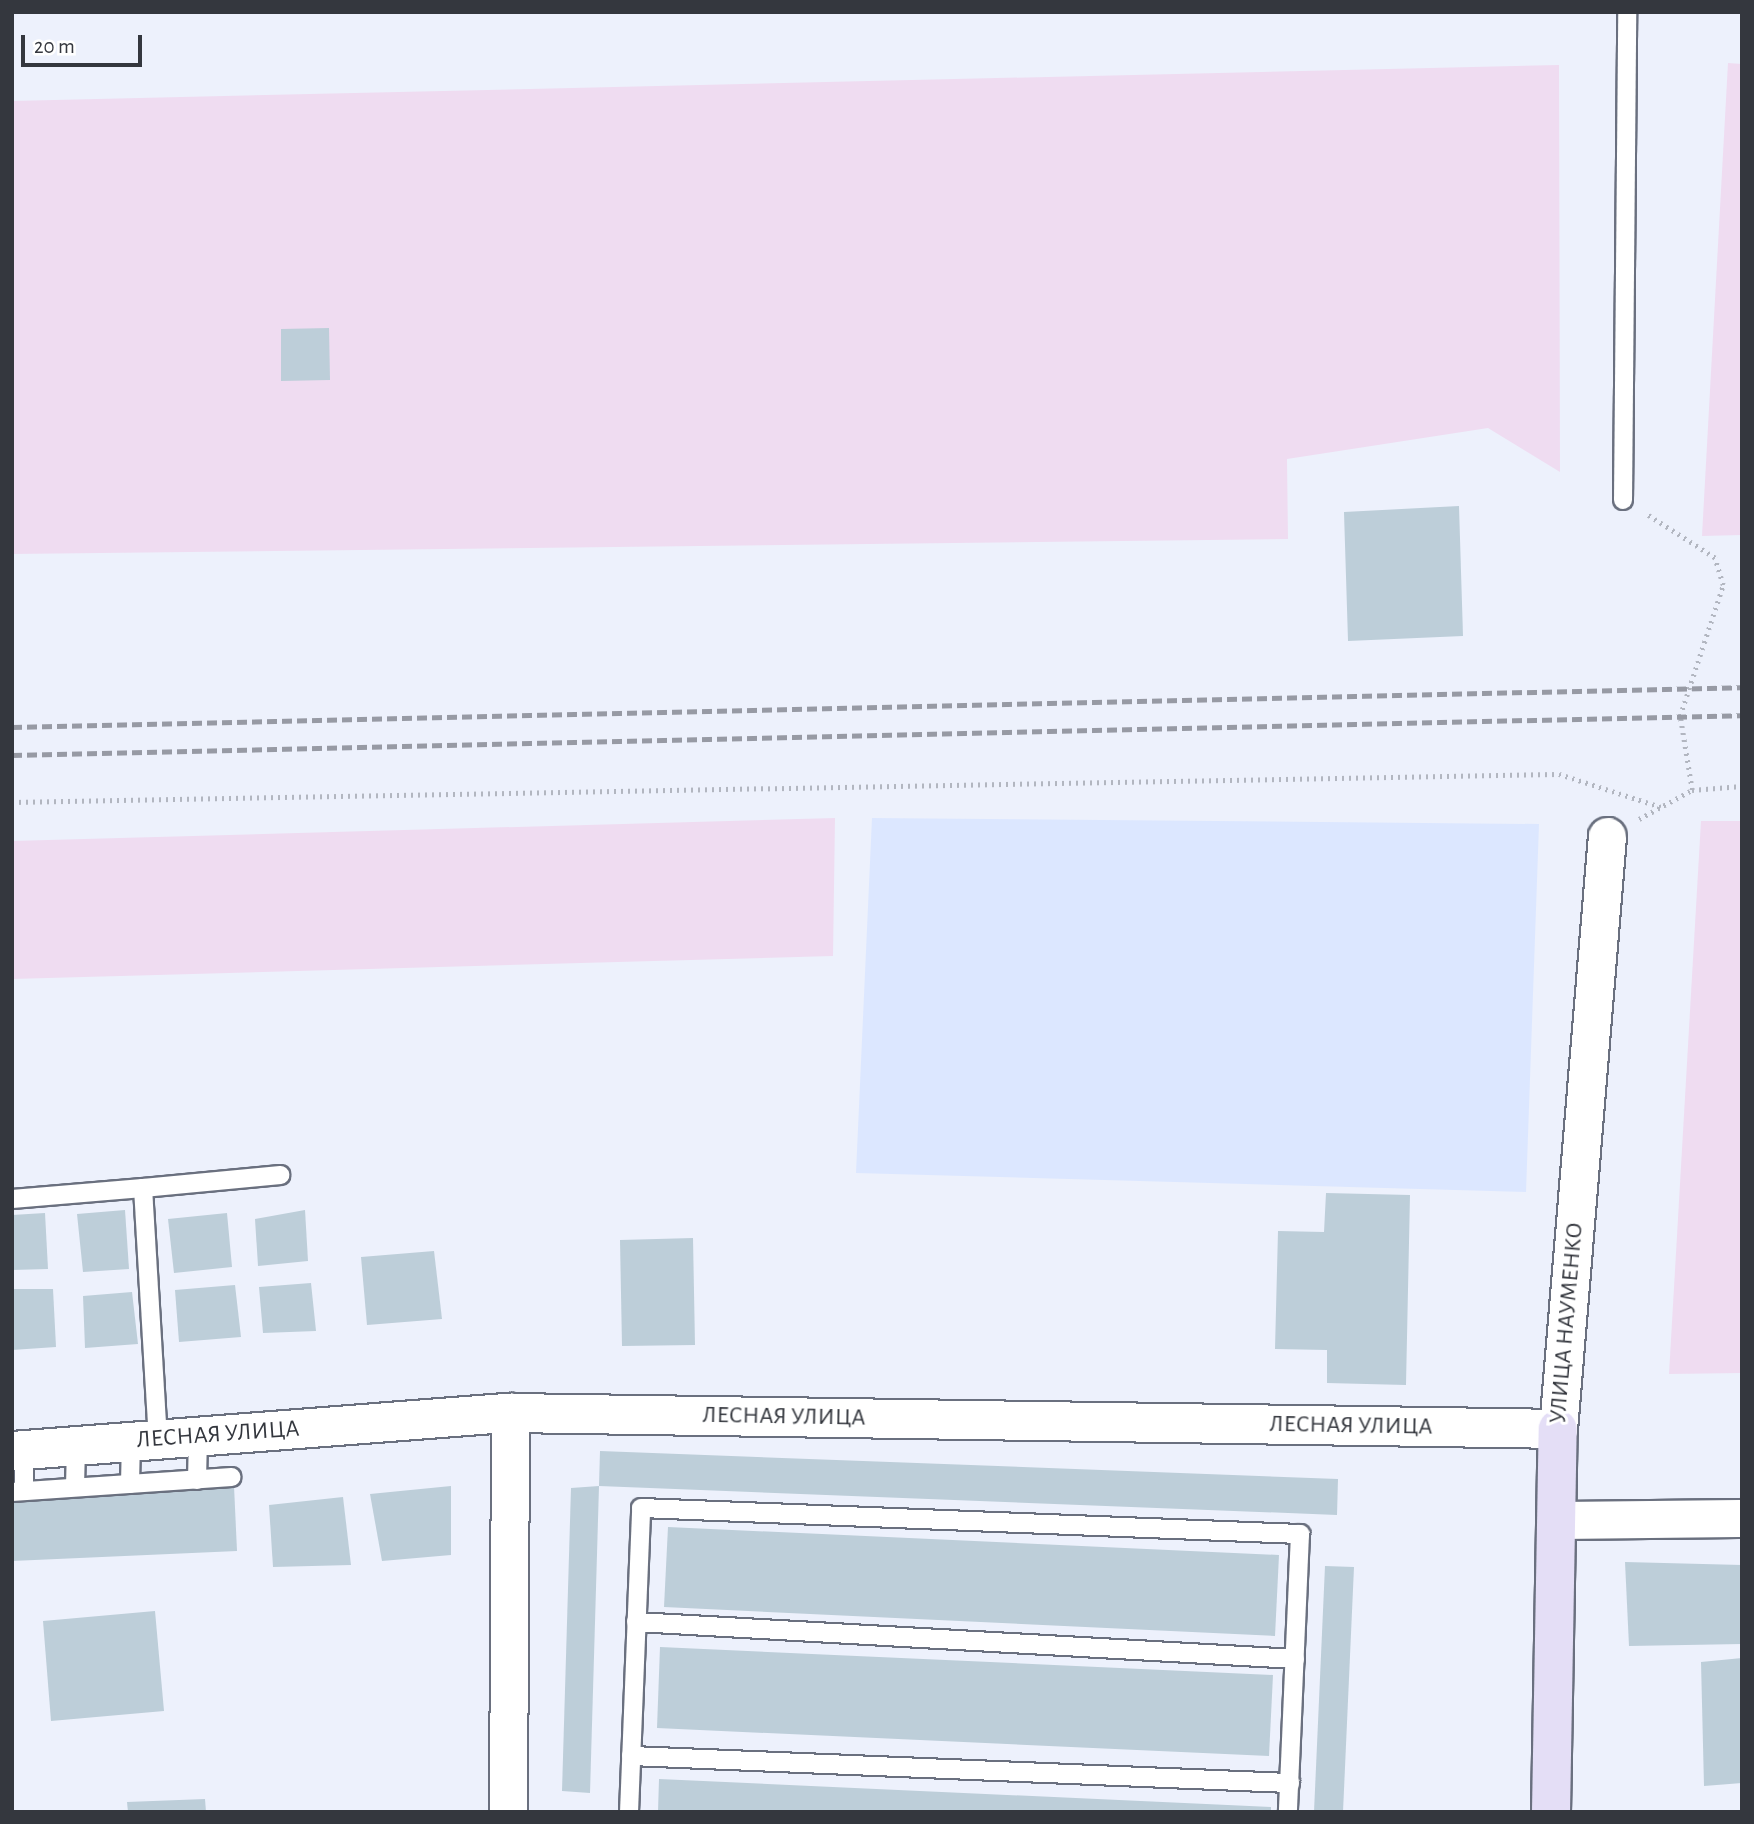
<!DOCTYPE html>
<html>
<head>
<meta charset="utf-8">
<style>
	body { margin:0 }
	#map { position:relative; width:1754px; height:1824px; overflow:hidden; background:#edf1fc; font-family:"Alegreya Sans",sans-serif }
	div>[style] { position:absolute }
	.built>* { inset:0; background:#dce7ff }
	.green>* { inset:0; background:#efdcf1 }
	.building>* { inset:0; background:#bdced9 }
	.path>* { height:4.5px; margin-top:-2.25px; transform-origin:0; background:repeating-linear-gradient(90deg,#b2b6c0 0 2px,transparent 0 7px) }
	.roads { filter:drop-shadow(2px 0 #6a707f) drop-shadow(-2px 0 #6a707f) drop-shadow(0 2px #6a707f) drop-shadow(0 -2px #6a707f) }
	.service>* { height:18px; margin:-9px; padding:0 9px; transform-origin:9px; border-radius:9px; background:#fff }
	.minor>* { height:37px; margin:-18.5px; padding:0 18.5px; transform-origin:18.5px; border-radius:18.5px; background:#fff }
	.tertiary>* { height:38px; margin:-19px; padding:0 19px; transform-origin:19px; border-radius:19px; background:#fff }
	.secondary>* { height:38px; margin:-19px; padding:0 19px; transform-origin:19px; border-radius:19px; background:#e4def6 }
	.rail>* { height:5px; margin-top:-2.5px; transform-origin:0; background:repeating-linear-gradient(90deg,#979aa4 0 10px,transparent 0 15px) }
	span { translate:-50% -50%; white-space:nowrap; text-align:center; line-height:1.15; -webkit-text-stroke:6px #fff; paint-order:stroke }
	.street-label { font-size:24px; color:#34373e }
	.frame { position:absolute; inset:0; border:14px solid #34373e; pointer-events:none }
	.scale { position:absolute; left:21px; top:35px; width:121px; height:32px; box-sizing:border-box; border:4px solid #34373e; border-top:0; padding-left:9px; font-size:21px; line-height:24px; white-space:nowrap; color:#34373e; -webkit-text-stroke:5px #fff; paint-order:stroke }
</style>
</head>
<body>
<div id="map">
	<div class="built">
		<i style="clip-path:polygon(872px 818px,1539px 824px,1526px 1192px,856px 1173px)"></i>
	</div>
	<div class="green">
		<i style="clip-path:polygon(1728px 63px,1742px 64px,1742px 535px,1702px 536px)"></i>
		<i style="clip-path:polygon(1559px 65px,1560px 472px,1488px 428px,1287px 459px,1288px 539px,12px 554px,12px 101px)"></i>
		<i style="clip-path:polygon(835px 818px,833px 956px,12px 979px,12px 841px)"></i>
		<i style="clip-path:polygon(1701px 821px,1742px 821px,1742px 1373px,1669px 1374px)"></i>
	</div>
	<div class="building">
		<i style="clip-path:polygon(329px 328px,330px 380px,281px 381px,281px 329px)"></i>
		<i style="clip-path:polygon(1459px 506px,1463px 636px,1348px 641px,1344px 512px)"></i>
		<i style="clip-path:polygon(1326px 1193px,1410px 1195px,1406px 1385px,1327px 1383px,1327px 1350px,1275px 1349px,1278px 1231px,1324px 1232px)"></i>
		<i style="clip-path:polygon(125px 1210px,129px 1269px,83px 1272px,77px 1214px)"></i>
		<i style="clip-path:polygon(305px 1210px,308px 1261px,258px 1266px,255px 1219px)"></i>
		<i style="clip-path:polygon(45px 1213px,48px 1269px,12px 1270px,12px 1215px)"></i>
		<i style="clip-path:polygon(227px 1213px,232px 1267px,174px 1273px,168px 1219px)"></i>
		<i style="clip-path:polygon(693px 1238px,695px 1345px,622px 1346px,620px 1240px)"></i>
		<i style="clip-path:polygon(434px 1251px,442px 1319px,367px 1325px,361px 1257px)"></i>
		<i style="clip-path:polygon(311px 1283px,316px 1331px,263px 1333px,259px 1287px)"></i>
		<i style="clip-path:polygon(235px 1285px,241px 1337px,179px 1342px,175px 1290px)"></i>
		<i style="clip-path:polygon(12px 1289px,53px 1289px,56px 1347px,12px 1350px)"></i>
		<i style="clip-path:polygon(132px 1292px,138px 1344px,85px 1348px,83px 1296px)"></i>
		<i style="clip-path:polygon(600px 1451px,1338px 1479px,1337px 1515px,599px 1486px)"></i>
		<i style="clip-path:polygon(234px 1486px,237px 1551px,12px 1561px,12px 1497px)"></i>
		<i style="clip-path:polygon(451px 1486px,451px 1555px,382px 1561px,370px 1494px)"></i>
		<i style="clip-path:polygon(599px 1486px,590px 1793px,562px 1791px,571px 1488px)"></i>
		<i style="clip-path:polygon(343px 1497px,351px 1565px,273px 1567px,269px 1505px)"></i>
		<i style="clip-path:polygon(668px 1527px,1279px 1555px,1275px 1636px,664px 1607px)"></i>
		<i style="clip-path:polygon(1625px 1562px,1742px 1565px,1742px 1644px,1629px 1646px)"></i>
		<i style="clip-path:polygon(1325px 1566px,1354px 1567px,1343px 1812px,1314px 1812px)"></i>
		<i style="clip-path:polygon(155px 1611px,164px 1711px,51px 1721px,43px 1621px)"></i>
		<i style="clip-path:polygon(660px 1647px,1273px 1675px,1269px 1756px,657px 1728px)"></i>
		<i style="clip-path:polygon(1742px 1658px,1742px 1783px,1704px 1786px,1701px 1662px)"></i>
		<i style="clip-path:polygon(659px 1779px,1271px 1807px,1271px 1812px,658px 1812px)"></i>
		<i style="clip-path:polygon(205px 1799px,206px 1812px,128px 1812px,127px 1802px)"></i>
	</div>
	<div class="path">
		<i style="left:1692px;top:790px;width:50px;rotate:-4.6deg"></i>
		<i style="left:12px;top:802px;width:1547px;rotate:-1.04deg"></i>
		<i style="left:1559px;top:774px;width:107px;rotate:17.9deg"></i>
		<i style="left:1639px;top:819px;width:60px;rotate:-28.7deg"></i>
		<i style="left:1692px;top:790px;width:75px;rotate:-99.2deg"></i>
		<i style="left:1680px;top:716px;width:138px;rotate:-71.8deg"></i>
		<i style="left:1723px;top:585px;width:28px;rotate:-107deg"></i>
		<i style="left:1715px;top:558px;width:82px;rotate:-147.5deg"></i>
	</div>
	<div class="roads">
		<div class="service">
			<i style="left:1623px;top:500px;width:488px;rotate:-89.5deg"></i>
			<i style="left:143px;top:1188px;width:138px;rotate:-5.4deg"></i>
			<i style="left:12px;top:1199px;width:131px;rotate:-4.8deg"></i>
			<i style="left:143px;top:1188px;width:251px;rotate:86.6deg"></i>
			<i style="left:197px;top:1480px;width:44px;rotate:-88.7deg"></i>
			<i style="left:130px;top:1484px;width:43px;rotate:-88.7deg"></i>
			<i style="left:75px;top:1487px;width:42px;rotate:-88.6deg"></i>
			<i style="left:24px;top:1491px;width:41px;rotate:-90deg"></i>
			<i style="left:12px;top:1492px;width:220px;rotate:-3.9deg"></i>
			<i style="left:636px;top:1622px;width:660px;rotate:3.21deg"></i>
			<i style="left:631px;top:1756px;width:660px;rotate:2.35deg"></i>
			<i style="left:629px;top:1812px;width:304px;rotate:-87.7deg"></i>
			<i style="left:641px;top:1508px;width:660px;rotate:2.26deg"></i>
			<i style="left:1300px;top:1534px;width:278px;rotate:92.5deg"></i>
		</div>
		<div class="minor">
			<i style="left:1558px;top:1429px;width:595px;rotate:-85.28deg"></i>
			<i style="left:1557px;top:1520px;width:185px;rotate:-0.6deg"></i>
			<i style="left:508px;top:1812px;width:399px;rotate:-89.7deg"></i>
		</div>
		<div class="tertiary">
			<i style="left:12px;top:1451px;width:499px;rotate:-4.4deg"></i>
			<i style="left:510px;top:1413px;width:1048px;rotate:0.87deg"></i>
		</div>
		<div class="secondary">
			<i style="left:1551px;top:1812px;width:383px;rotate:-89deg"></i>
		</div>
	</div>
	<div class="rail">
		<i style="left:12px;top:727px;width:1730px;rotate:-1.32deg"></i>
		<i style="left:12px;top:755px;width:1730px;rotate:-1.32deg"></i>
	</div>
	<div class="street-label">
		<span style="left:1567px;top:1323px;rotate:-85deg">УЛИЦА НАУМЕНКО</span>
		<span style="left:784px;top:1417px;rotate:1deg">ЛЕСНАЯ УЛИЦА</span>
		<span style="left:1351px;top:1426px;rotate:1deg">ЛЕСНАЯ УЛИЦА</span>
		<span style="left:218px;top:1435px;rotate:-4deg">ЛЕСНАЯ УЛИЦА</span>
	</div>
	<div class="frame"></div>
	<div class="scale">20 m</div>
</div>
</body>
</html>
